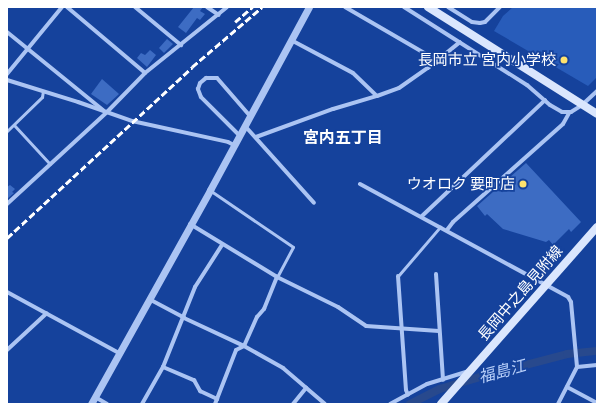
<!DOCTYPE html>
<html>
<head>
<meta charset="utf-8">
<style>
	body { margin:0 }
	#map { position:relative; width:604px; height:411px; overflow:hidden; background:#15429c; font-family:"PT Sans Narrow","Noto Sans JP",sans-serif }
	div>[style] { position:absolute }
	.green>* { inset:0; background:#285cba }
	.canal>* { height:8px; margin:-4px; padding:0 4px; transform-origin:4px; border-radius:4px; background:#28498d }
	.building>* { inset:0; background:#3d6cc3 }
	.service>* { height:3px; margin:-1.5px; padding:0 1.5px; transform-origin:1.5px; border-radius:1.5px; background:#abc4f3 }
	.minor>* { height:4px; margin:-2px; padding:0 2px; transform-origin:2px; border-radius:2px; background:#abc4f3 }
	.tertiary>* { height:7px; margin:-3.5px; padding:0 3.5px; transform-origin:3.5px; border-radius:3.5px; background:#abc4f3 }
	.secondary>* { height:8px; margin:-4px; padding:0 4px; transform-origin:4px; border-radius:4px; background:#dae6fd }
	.rail>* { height:2.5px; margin-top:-1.25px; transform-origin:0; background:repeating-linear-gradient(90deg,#fff 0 7px,transparent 0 10px) }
	.dots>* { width:11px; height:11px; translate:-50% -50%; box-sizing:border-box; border:2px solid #15429c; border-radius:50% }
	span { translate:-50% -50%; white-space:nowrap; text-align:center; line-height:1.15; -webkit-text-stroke:3.5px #15429c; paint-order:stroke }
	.poi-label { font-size:15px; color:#fff }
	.right { translate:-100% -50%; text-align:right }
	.street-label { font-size:15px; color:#fff }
	.neighbourhood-label { font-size:16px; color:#fff; font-weight:700 }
	.water-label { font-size:16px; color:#b8cff9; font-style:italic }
	.frame { position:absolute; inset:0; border:8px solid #fff; pointer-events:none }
</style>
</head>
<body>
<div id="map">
	<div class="green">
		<i style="clip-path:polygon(513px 7px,597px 7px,597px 77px,588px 86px,494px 31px,503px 16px)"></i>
	</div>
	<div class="canal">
		<i style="left:410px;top:404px;width:34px;rotate:-27deg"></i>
		<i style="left:440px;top:389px;width:42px;rotate:-16.7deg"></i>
		<i style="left:480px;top:377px;width:90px;rotate:-14.8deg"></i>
		<i style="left:567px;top:354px;width:30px;rotate:-6deg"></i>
	</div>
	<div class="building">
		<i style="clip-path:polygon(194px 7px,203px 7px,200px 11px,205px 14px,200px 20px,197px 18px,186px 33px,178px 27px)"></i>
		<i style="clip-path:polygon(167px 39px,173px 44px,164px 53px,159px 48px)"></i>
		<i style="clip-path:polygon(150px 50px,156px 55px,147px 67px,137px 58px,141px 53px,145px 55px)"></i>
		<i style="clip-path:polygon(102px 79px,119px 94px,107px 105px,91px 94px)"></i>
		<i style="clip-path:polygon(526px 163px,581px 222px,571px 232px,569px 229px,553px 245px,549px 240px,546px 242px,503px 229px,487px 214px,485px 216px,477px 206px)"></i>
		<i style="clip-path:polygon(10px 185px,15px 189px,12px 192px,14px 193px,7px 199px,7px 187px)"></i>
	</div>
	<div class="service">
		<i style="left:14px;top:125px;width:53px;rotate:47.3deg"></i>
		<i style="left:7px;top:131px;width:49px;rotate:-44.2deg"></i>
		<i style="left:42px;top:97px;width:6px;rotate:-81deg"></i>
		<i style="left:211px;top:191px;width:99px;rotate:34.3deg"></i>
		<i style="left:293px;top:247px;width:34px;rotate:118deg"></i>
		<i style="left:398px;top:276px;width:65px;rotate:-49.4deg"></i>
	</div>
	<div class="minor">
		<i style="left:67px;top:7px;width:102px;rotate:40.2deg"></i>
		<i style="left:135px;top:7px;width:60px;rotate:39.6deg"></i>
		<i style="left:207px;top:7px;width:14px;rotate:34deg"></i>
		<i style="left:345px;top:7px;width:108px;rotate:30.1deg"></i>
		<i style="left:404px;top:7px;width:146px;rotate:32.4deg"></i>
		<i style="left:527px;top:85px;width:30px;rotate:41deg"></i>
		<i style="left:550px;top:105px;width:14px;rotate:30deg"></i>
		<i style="left:562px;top:112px;width:9px"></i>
		<i style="left:571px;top:112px;width:13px;rotate:-32deg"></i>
		<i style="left:582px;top:105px;width:21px;rotate:-43deg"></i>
		<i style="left:448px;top:7px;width:28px;rotate:32deg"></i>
		<i style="left:472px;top:22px;width:8px;rotate:7deg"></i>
		<i style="left:480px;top:23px;width:5px;rotate:-11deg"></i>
		<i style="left:485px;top:22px;width:21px;rotate:-45deg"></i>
		<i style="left:7px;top:32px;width:124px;rotate:39.1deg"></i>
		<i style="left:291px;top:40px;width:70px;rotate:28deg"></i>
		<i style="left:353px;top:73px;width:33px;rotate:44deg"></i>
		<i style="left:7px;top:74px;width:87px;rotate:-50.6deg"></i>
		<i style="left:7px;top:80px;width:74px;rotate:17.2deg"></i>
		<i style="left:78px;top:102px;width:57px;rotate:19.4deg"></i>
		<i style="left:132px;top:121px;width:98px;rotate:12.3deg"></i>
		<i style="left:228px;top:142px;width:7px;rotate:27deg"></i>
		<i style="left:245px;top:126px;width:103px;rotate:48.1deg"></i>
		<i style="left:239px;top:135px;width:54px;rotate:-135deg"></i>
		<i style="left:201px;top:97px;width:9px;rotate:-111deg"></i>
		<i style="left:198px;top:89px;width:6px;rotate:-72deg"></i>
		<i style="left:200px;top:83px;width:8px;rotate:-40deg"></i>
		<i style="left:206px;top:78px;width:11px"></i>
		<i style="left:217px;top:78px;width:50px;rotate:49deg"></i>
		<i style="left:256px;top:137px;width:82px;rotate:-20deg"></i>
		<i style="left:333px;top:109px;width:46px;rotate:-16.5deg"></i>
		<i style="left:377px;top:96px;width:23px;rotate:-20deg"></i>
		<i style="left:399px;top:88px;width:35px;rotate:-35deg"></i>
		<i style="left:428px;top:68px;width:41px;rotate:-39.1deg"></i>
		<i style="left:360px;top:184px;width:237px;rotate:28.5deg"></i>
		<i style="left:568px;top:297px;width:6px;rotate:59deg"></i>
		<i style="left:571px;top:302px;width:65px;rotate:84.7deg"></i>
		<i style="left:577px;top:367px;width:42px;rotate:117.2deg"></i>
		<i style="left:7px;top:204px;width:136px;rotate:-42.6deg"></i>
		<i style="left:107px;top:112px;width:54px;rotate:-45.7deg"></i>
		<i style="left:145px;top:73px;width:105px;rotate:-38.8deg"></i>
		<i style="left:422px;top:216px;width:169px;rotate:-43.3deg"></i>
		<i style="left:190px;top:224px;width:102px;rotate:31.3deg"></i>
		<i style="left:277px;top:277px;width:68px;rotate:26.2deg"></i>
		<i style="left:338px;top:307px;width:34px;rotate:34deg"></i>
		<i style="left:366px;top:326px;width:73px;rotate:3.9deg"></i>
		<i style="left:447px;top:230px;width:10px;rotate:-53deg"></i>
		<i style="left:453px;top:222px;width:147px;rotate:-41.7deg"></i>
		<i style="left:563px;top:124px;width:13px;rotate:-61deg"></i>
		<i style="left:436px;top:274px;width:106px;rotate:86.2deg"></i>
		<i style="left:398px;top:276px;width:114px;rotate:86deg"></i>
		<i style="left:406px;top:390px;width:5px;rotate:68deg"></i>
		<i style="left:7px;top:292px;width:128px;rotate:28.6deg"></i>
		<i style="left:149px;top:299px;width:40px;rotate:28deg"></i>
		<i style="left:184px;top:318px;width:66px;rotate:25deg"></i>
		<i style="left:244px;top:346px;width:45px;rotate:29.4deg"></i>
		<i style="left:283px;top:368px;width:55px;rotate:40.6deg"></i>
		<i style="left:7px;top:350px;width:54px;rotate:-42.8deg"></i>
		<i style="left:163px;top:367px;width:34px;rotate:23deg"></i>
		<i style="left:194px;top:380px;width:13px;rotate:61deg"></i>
		<i style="left:200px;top:391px;width:19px;rotate:25deg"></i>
		<i style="left:577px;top:367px;width:20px;rotate:-6deg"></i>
		<i style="left:567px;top:387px;width:34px;rotate:28deg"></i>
		<i style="left:95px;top:397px;width:14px;rotate:30deg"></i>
		<i style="left:142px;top:404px;width:43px;rotate:-60.4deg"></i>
		<i style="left:163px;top:367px;width:86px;rotate:-68.2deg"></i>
		<i style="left:195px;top:287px;width:50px;rotate:-57.3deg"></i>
		<i style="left:215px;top:404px;width:58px;rotate:-68.7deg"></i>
		<i style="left:236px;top:350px;width:9px;rotate:-27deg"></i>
		<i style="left:244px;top:346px;width:32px;rotate:-66deg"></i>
		<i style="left:257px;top:317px;width:11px;rotate:-49deg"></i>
		<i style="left:264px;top:309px;width:35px;rotate:-68deg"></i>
		<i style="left:293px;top:404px;width:21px;rotate:-51deg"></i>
		<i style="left:390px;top:404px;width:42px;rotate:-28.4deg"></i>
		<i style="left:427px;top:384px;width:44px;rotate:-17.2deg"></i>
	</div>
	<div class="tertiary">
		<i style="left:91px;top:404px;width:245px;rotate:-60.9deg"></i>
		<i style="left:210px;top:190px;width:208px;rotate:-61.6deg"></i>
	</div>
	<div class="secondary">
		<i style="left:428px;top:7px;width:200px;rotate:32.3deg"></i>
		<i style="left:441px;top:404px;width:236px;rotate:-48.6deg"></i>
	</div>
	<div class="rail">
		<i style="left:235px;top:22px;width:23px;rotate:-41deg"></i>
		<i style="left:7px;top:238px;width:252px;rotate:-42.7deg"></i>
		<i style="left:192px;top:67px;width:92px;rotate:-40.6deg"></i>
	</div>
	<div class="dots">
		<i style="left:564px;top:60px;background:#ffe36d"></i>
		<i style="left:523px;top:184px;background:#ffe36d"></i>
	</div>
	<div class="poi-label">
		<span class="right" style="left:556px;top:60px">長岡市立 宮内小学校</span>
		<span class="right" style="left:515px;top:184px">ウオロク 要町店</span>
	</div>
	<div class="street-label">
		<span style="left:520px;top:293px;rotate:-49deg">長岡中之島見附線</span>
	</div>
	<div class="neighbourhood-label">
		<span style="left:343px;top:137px">宮内五丁目</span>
	</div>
	<div class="water-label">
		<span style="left:502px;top:371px;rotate:-15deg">福島江</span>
	</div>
	<div class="frame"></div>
</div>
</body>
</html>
